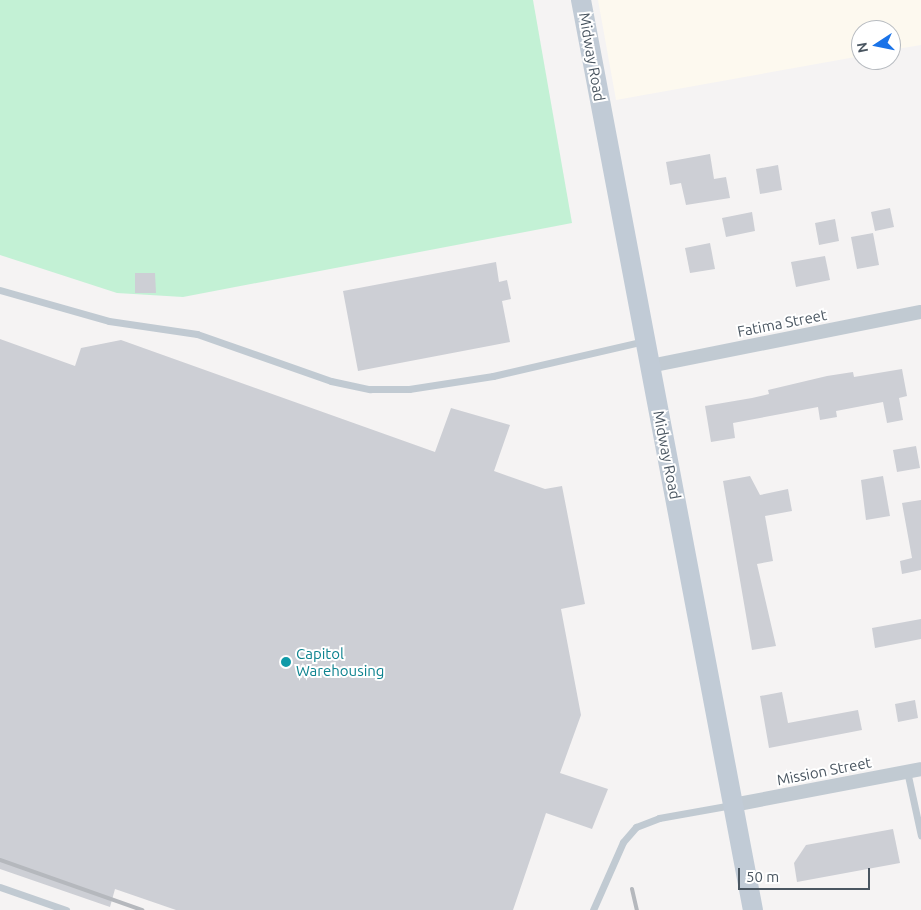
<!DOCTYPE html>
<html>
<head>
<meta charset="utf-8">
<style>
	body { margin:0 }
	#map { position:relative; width:921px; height:910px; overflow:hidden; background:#f5f3f3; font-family:Ubuntu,sans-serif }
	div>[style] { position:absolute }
	.commercial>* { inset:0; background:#fdf9ef }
	.green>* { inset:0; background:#c3f1d5 }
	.building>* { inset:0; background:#cdcfd5 }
	.service>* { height:7px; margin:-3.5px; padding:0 3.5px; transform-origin:3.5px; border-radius:3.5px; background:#c1cad2 }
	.minor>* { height:14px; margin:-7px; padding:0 7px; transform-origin:7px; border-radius:7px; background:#c1cad2 }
	.secondary>* { height:20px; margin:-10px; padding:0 10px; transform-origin:10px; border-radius:10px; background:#c1cbd6 }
	.rail>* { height:4px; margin:-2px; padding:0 2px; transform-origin:2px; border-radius:2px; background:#b5b8bd }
	.dots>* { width:14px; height:14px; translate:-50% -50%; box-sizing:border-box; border:2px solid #fff; border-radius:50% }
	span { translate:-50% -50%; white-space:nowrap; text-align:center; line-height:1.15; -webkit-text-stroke:4px #fff; paint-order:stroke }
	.street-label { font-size:15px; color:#4a5661 }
	.culture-label { font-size:15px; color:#0d838f }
	.left { translate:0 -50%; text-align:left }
	.north { position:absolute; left:851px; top:20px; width:50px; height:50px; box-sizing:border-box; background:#fff; border:1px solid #b7bbc0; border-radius:50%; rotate:259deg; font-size:14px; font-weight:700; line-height:20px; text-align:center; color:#4a5661 }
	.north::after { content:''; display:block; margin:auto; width:18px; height:22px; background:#1a73e8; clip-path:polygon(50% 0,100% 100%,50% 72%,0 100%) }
	.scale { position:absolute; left:738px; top:868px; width:132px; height:22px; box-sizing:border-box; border:2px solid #4a5661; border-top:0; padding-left:6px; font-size:15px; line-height:18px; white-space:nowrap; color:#4a5661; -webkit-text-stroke:4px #fff; paint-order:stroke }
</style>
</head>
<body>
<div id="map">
	<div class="commercial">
		<i style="clip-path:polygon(598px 0,921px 0,921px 45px,891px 50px,891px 30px,861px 30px,861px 56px,616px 100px)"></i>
	</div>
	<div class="green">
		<i style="clip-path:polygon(0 0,533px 0,572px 223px,183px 297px,117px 293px,0 255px)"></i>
	</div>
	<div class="building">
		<i style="clip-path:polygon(710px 154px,714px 179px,726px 177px,730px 198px,686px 205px,681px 183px,670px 185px,666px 162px)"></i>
		<i style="clip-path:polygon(778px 165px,782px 190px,760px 194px,756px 169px)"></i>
		<i style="clip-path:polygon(890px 208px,894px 227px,875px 231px,871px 212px)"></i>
		<i style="clip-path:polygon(752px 212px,755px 231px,726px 237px,722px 218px)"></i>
		<i style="clip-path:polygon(835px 219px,839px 241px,819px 245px,815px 223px)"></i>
		<i style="clip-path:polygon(873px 233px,879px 265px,857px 269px,851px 237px)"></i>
		<i style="clip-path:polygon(710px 243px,715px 269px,690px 273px,685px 248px)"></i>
		<i style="clip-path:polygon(825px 256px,830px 280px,796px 287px,791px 262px)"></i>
		<i style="clip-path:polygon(496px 262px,499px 282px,507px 280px,511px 299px,502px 301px,510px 342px,358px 371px,343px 291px)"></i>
		<i style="clip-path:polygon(135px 273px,155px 273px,156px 293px,135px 293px)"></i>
		<i style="clip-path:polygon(0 339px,75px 366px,81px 348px,121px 340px,435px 452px,451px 408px,510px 425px,494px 471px,545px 489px,562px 486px,585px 604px,561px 609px,581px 715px,560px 773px,608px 789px,592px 829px,546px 813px,513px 910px,176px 910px,115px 889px,110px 907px,0 869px)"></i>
		<i style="clip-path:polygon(902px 369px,907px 396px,899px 398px,903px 420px,887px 423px,883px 402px,836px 411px,837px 417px,820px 420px,818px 407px,733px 423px,735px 438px,711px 442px,705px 406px,752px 398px,769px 394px,768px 390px,827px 376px,853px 372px,854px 377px)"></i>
		<i style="clip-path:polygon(916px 446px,920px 468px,897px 472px,893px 450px)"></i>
		<i style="clip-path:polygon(750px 476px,760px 495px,788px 489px,792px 511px,765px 516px,773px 561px,757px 564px,776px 646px,752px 650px,723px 481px)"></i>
		<i style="clip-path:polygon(883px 476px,890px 516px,866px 520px,861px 480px)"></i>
		<i style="clip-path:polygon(921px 500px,921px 570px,902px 574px,900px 561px,912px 558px,902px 503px)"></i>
		<i style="clip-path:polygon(921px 619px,921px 639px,875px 648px,872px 628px)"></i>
		<i style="clip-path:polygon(782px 692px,788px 723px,858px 710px,862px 730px,769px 748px,760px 696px)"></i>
		<i style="clip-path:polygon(915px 700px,918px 718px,898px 722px,895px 704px)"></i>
		<i style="clip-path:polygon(893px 829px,900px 863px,797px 882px,794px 863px,806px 845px)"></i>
	</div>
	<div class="service">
		<i style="left:0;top:290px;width:113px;rotate:15.9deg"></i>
		<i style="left:109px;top:321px;width:89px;rotate:8.4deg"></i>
		<i style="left:197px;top:334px;width:142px;rotate:19.3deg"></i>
		<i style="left:331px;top:381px;width:40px;rotate:12deg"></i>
		<i style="left:370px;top:389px;width:39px"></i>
		<i style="left:409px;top:389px;width:85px;rotate:-8.8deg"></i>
		<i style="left:493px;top:376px;width:156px;rotate:-13deg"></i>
		<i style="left:907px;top:771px;width:66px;rotate:77.8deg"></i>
		<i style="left:0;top:887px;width:70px;rotate:19.2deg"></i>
		<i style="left:593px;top:910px;width:74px;rotate:-66.2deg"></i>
		<i style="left:623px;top:842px;width:20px;rotate:-49deg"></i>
		<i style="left:636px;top:827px;width:25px;rotate:-21deg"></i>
		<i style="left:659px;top:818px;width:74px;rotate:-10.1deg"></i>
	</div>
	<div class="minor">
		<i style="left:650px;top:366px;width:276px;rotate:-11.3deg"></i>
		<i style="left:733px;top:805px;width:191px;rotate:-10.8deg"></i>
	</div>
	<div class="secondary">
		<i style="left:581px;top:0;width:926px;rotate:79.3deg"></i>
	</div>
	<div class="rail">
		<i style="left:0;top:860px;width:151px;rotate:19.4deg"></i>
		<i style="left:632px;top:889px;width:22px;rotate:77deg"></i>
	</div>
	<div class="dots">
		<i style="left:286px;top:662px;background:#0f9aa8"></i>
	</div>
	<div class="street-label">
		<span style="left:592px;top:57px;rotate:80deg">Midway Road</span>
		<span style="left:782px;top:323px;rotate:-11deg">Fatima Street</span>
		<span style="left:667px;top:455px;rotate:79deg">Midway Road</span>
		<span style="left:824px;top:771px;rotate:-11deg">Mission Street</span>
	</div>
	<div class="culture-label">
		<span class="left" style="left:296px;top:662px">Capitol<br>Warehousing</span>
	</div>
	<div class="north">N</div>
	<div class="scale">50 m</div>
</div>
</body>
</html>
